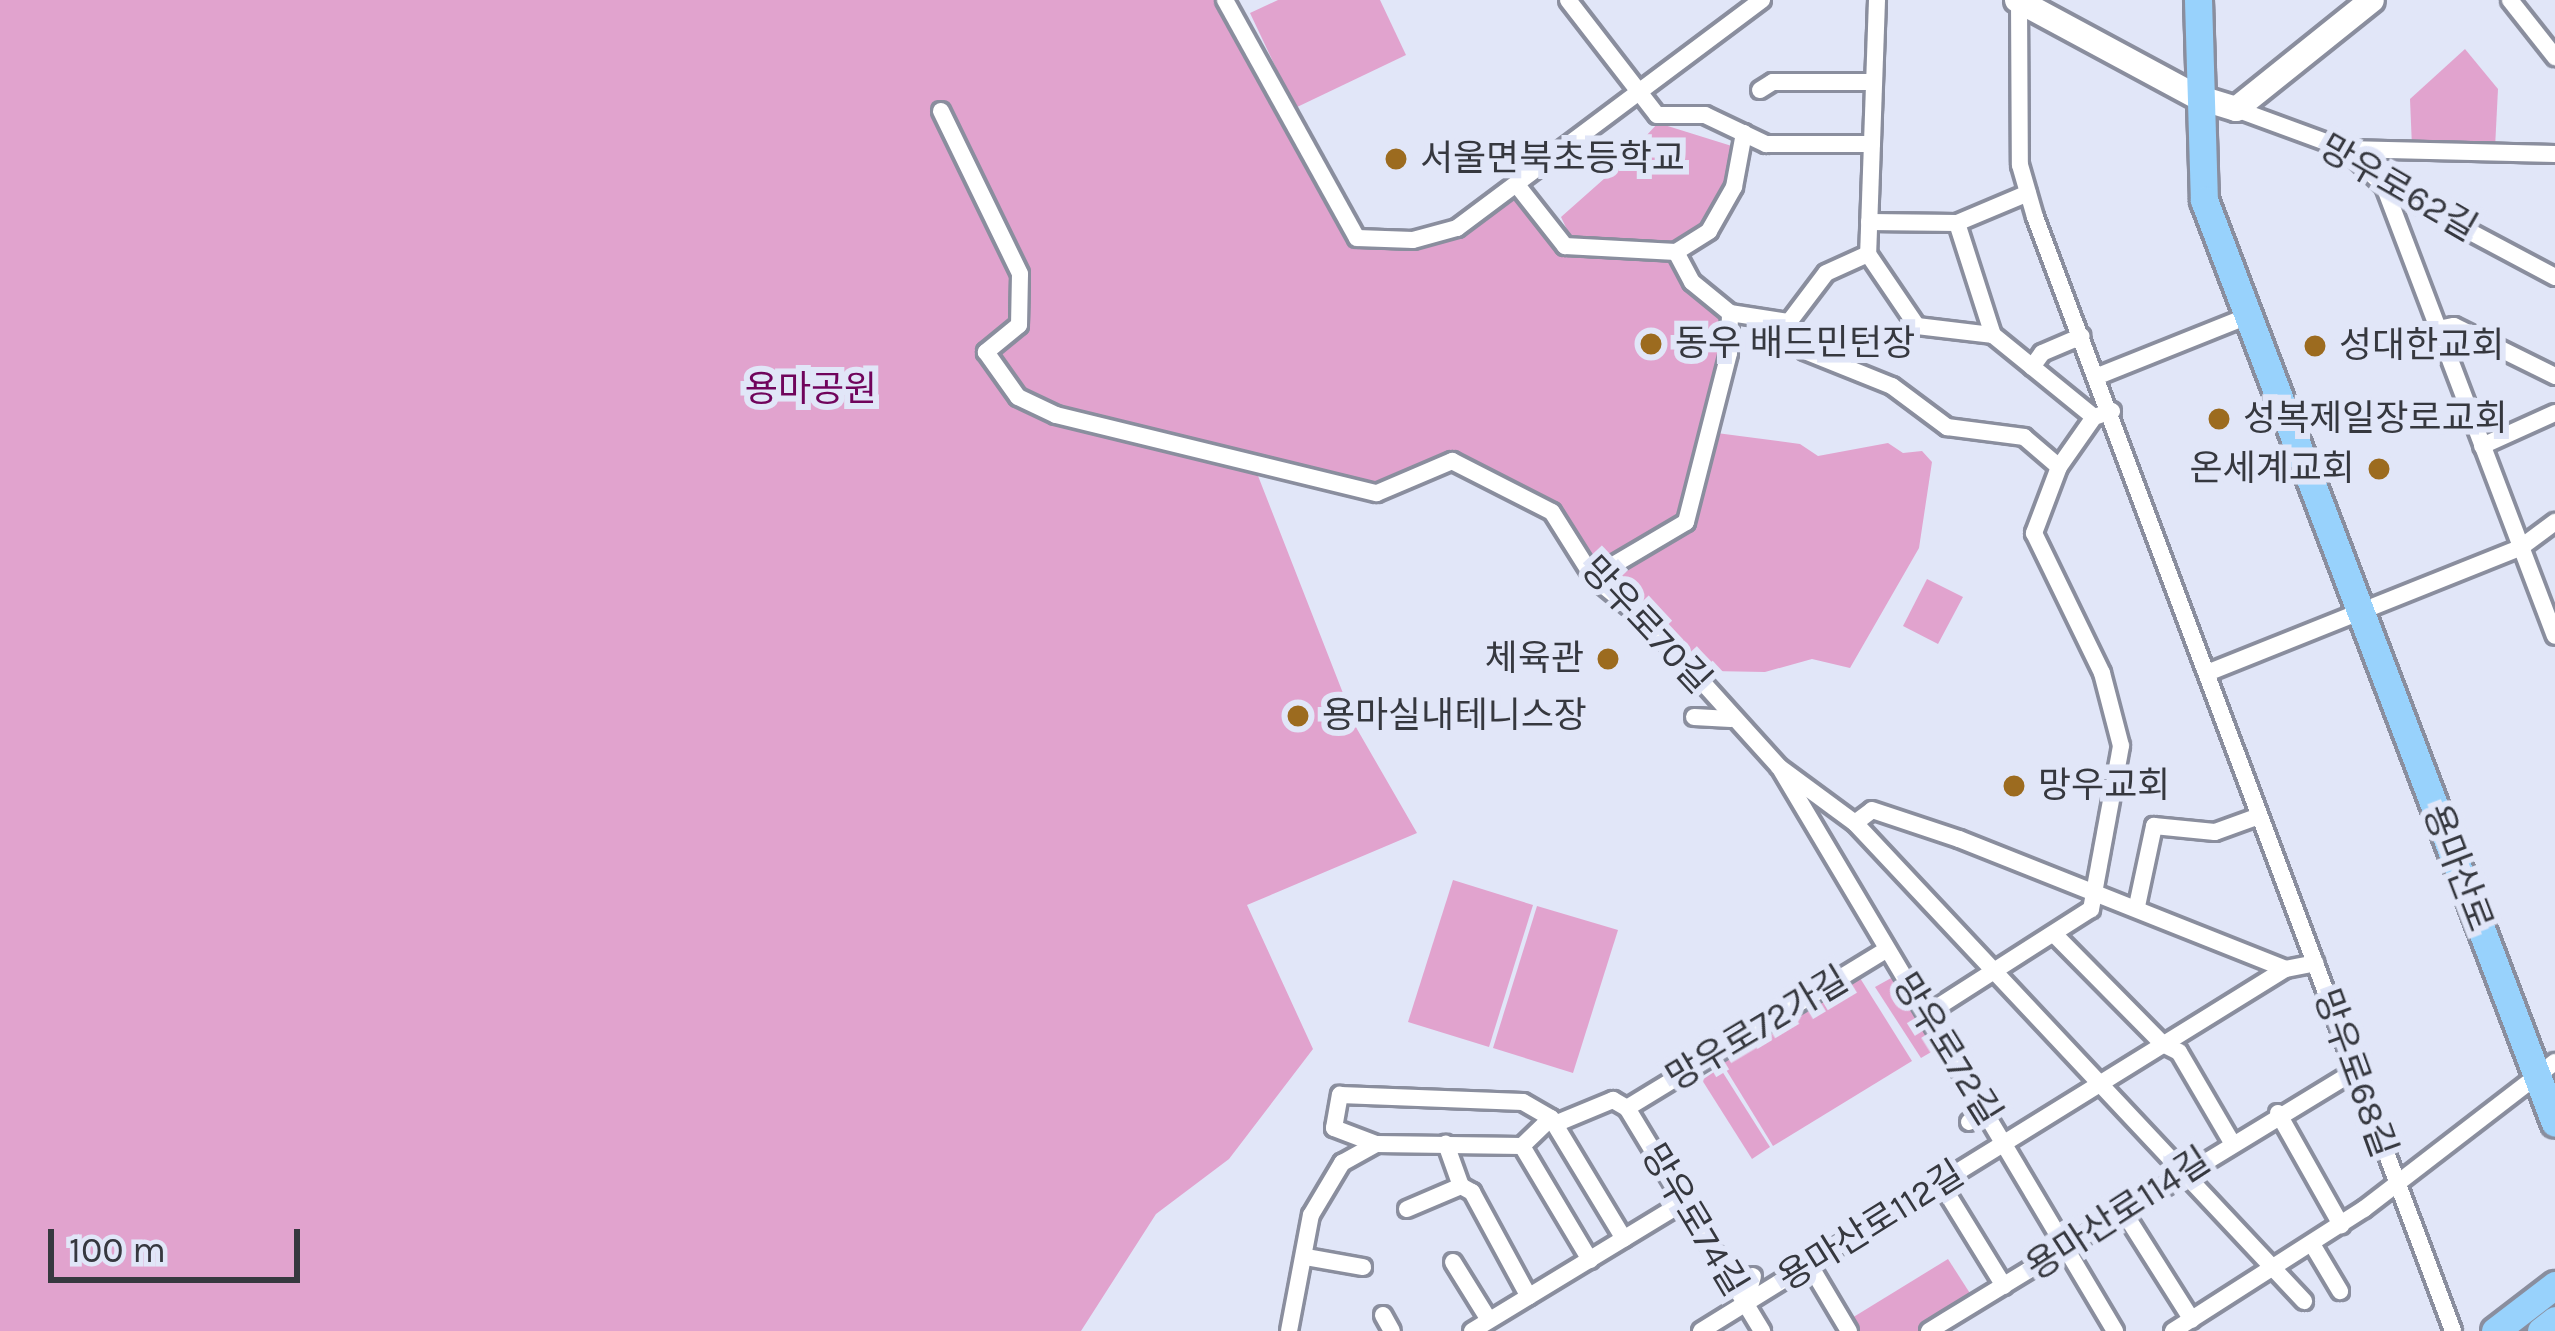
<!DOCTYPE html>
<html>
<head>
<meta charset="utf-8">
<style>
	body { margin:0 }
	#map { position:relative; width:2555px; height:1331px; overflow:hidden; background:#e1e6f8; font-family:Karla,"Noto Sans KR",sans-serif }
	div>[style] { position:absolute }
	.green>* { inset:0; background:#e1a3ce }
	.roads { filter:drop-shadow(3px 0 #8a8e9e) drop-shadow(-3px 0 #8a8e9e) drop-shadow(0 3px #8a8e9e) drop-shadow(0 -3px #8a8e9e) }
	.street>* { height:16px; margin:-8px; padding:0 8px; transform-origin:8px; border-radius:8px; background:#fff }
	.secondary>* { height:24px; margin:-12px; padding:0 12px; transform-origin:12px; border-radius:12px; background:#fff }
	.primary>* { height:27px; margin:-13.5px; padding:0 13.5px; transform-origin:13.5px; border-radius:13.5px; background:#98d2fc }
	.dots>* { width:33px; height:33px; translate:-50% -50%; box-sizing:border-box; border:6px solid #e1e6f8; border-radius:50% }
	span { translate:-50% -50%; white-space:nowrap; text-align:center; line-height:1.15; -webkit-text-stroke:12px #e1e6f8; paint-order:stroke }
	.poi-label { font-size:36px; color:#36383f }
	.left { translate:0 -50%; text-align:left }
	.right { translate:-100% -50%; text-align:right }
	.street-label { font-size:36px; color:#36383f }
	.park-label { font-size:36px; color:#70045c }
	.scale { position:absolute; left:48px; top:1229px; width:252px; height:54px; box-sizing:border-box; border:6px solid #36383f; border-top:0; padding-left:15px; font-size:36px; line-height:42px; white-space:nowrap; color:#36383f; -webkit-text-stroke:9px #e1e6f8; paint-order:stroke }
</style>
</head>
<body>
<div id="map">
	<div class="green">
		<i style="clip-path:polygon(0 0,1225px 0,1357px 238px,1457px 228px,1517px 185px,1565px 246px,1676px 252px,1730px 313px,1709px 432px,1800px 444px,1818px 456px,1888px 443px,1903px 453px,1922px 451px,1932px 462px,1919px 548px,1850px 668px,1812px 659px,1765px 672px,1711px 671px,1593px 577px,1552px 512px,1453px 461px,1377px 493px,1253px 463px,1357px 729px,1417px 833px,1247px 905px,1313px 1049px,1229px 1159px,1156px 1214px,1081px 1331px,0 1331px)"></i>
		<i style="clip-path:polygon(1278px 0,1380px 0,1406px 55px,1295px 108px,1250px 13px)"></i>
		<i style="clip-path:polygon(2465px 49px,2498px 89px,2495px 148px,2412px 147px,2410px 99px)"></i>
		<i style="clip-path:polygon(1658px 123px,1735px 147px,1736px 172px,1701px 229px,1673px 246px,1572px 240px,1561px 217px,1605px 178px,1613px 151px,1633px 150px)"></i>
		<i style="clip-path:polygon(1927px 579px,1963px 597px,1938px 644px,1903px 626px)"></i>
		<i style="clip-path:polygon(1453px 880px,1533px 905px,1489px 1047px,1408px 1022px)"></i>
		<i style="clip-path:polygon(1537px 906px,1618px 930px,1573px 1073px,1493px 1048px)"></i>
		<i style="clip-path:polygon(1893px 977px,1938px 1048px,1921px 1058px,1875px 987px)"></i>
		<i style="clip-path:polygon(1860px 978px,1912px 1061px,1773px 1146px,1722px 1063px)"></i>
		<i style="clip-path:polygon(1720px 1068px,1770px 1147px,1752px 1159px,1702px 1080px)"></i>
		<i style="clip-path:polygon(1948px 1259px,1973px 1298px,1920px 1331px,1854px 1331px,1847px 1321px)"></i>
	</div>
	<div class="roads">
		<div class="street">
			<i style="left:1225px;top:0;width:272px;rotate:61deg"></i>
			<i style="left:1357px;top:238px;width:56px;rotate:2deg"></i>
			<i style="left:1413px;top:240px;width:46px;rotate:-15.3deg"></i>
			<i style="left:1457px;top:228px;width:381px;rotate:-36.8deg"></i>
			<i style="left:1568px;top:0;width:145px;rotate:52.3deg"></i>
			<i style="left:1657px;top:115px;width:48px"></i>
			<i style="left:1705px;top:115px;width:68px;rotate:25.4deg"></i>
			<i style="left:1766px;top:144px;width:106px"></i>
			<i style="left:1877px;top:0;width:254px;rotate:92deg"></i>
			<i style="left:1868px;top:254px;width:87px;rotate:55.8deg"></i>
			<i style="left:1917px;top:326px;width:77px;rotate:6.8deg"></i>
			<i style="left:1993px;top:335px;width:130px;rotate:39.1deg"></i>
			<i style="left:2094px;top:417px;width:19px;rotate:-18deg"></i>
			<i style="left:2019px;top:0;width:165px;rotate:89.7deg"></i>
			<i style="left:2020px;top:165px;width:54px;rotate:73.9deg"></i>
			<i style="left:2035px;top:217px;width:1190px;rotate:69.43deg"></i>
			<i style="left:2510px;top:0;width:73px;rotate:51.7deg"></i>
			<i style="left:1760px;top:90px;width:15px;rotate:-32deg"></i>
			<i style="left:1773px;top:82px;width:101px"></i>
			<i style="left:2236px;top:109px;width:116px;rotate:20.2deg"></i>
			<i style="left:2345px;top:149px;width:54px;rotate:43.5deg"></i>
			<i style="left:2384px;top:186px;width:194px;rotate:28deg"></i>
			<i style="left:941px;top:111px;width:181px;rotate:64.1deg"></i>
			<i style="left:1020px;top:274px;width:51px;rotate:91.1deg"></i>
			<i style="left:1019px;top:325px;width:43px;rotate:140.7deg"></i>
			<i style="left:986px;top:352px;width:55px;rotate:54.6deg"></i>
			<i style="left:1018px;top:397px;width:42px;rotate:25.3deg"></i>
			<i style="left:1056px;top:415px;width:330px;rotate:13.7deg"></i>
			<i style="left:1377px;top:493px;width:82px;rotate:-23.1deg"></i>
			<i style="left:1452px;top:461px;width:112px;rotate:27deg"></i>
			<i style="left:1552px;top:512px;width:77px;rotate:57.8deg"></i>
			<i style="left:1593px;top:577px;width:72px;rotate:39.4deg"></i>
			<i style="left:1649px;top:623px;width:194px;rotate:47.9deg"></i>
			<i style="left:1779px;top:767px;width:94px;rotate:36.4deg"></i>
			<i style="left:1855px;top:823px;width:656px;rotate:46.79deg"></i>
			<i style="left:2346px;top:149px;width:209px;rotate:1.4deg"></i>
			<i style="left:1517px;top:185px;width:78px;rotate:51.8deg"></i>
			<i style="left:1565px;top:246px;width:111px;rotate:3.1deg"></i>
			<i style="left:1676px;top:252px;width:39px;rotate:-32deg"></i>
			<i style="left:1709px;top:231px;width:51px;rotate:-60.4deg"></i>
			<i style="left:1734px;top:187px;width:55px;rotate:-79.5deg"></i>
			<i style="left:2384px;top:186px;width:481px;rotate:69.2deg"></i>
			<i style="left:1869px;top:222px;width:88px;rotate:0.7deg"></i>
			<i style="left:1957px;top:223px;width:77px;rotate:-22.9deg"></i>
			<i style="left:1957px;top:223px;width:118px;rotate:72.2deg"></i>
			<i style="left:1676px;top:252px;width:34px;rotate:62deg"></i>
			<i style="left:1692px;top:282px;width:49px;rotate:39.2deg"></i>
			<i style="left:1730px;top:313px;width:60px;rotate:8.7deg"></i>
			<i style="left:1789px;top:322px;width:33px;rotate:61deg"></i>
			<i style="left:1805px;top:351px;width:94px;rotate:21.9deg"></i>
			<i style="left:1892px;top:386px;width:69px;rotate:36.7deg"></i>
			<i style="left:1947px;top:427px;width:78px;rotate:7.4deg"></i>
			<i style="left:2024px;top:437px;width:46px;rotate:40.6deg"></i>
			<i style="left:2059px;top:467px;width:71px;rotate:110.7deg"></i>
			<i style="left:2034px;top:533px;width:156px;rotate:64.1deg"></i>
			<i style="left:2102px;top:673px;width:75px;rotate:75.4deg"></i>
			<i style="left:2121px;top:746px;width:166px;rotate:100.4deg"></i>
			<i style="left:2091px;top:909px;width:195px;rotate:147.4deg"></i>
			<i style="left:1789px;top:322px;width:61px;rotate:-52.9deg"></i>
			<i style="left:1826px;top:273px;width:46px;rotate:-24.3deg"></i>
			<i style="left:2438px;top:329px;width:16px;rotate:-11deg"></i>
			<i style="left:2454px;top:326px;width:113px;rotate:26.3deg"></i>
			<i style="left:2032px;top:367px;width:17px;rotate:-54deg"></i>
			<i style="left:2042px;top:353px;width:43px;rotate:-23deg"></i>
			<i style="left:2098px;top:376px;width:162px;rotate:-21.8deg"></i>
			<i style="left:2482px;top:446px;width:80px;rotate:-24.3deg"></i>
			<i style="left:2059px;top:467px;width:61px;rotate:-55deg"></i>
			<i style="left:1593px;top:577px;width:108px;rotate:-30.6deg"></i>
			<i style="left:1686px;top:522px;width:174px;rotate:-75.7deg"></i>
			<i style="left:1729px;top:353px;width:40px;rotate:-88.6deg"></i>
			<i style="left:2207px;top:673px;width:337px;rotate:-21.8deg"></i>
			<i style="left:2520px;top:548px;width:44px;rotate:-36.6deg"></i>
			<i style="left:1694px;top:717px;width:37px;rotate:3deg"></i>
			<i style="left:1781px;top:770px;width:653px;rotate:59.23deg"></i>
			<i style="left:1855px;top:823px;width:21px;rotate:-37deg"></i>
			<i style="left:1872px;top:810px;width:92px;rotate:18.4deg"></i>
			<i style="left:1959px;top:839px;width:351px;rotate:21.7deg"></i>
			<i style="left:2137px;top:906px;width:82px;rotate:-78deg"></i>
			<i style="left:2154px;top:826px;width:61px;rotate:5.6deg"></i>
			<i style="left:2215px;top:832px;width:47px;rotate:-20deg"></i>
			<i style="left:2055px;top:935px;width:153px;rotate:45.3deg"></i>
			<i style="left:2163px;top:1044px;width:18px;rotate:27deg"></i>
			<i style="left:2179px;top:1052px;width:103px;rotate:59.7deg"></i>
			<i style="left:1627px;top:1108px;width:303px;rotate:-31.4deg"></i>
			<i style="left:1627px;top:1108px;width:261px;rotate:58.8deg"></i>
			<i style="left:2278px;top:1113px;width:129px;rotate:60.6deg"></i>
			<i style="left:1969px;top:1122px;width:21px;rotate:-31deg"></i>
			<i style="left:1555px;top:1124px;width:63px;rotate:-22.5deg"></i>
			<i style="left:1613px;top:1100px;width:16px;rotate:30deg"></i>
			<i style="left:1376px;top:1144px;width:45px;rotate:-159.1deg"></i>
			<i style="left:1334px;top:1128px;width:34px;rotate:-80deg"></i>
			<i style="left:1340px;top:1095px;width:183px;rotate:2.2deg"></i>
			<i style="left:1523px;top:1102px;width:32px;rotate:30deg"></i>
			<i style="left:1551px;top:1118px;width:141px;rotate:58.9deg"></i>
			<i style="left:1522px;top:1146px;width:133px;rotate:59.2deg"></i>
			<i style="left:1940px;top:1182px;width:122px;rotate:58.4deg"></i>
			<i style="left:1461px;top:1186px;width:13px;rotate:29deg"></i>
			<i style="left:1472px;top:1192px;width:119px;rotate:61.5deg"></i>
			<i style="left:1407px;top:1209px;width:59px;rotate:-23.1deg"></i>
			<i style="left:1461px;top:1186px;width:45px;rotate:-109.7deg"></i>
			<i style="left:2125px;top:1214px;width:125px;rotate:57.7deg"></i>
			<i style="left:2312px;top:1244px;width:55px;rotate:59.2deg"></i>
			<i style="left:1306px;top:1257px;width:58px;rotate:10deg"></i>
			<i style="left:1453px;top:1262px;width:68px;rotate:58.2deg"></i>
			<i style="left:1809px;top:1264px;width:78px;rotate:59.2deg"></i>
			<i style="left:1745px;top:1304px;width:29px;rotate:-74deg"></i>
			<i style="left:1383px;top:1315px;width:18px;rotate:61deg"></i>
			<i style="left:1289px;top:1331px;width:118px;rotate:-79.3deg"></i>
			<i style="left:1311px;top:1215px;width:61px;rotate:-59.2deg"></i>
			<i style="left:1342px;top:1163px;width:39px;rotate:-29deg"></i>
			<i style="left:1376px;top:1144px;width:146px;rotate:0.8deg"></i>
			<i style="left:1522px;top:1146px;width:40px;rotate:-44deg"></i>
			<i style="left:1472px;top:1331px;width:248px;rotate:-31.3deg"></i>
			<i style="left:1701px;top:1331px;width:687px;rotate:-31.79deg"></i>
			<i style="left:2285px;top:969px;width:31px;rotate:-11deg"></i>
			<i style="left:1929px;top:1331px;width:497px;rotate:-31.4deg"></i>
			<i style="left:2173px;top:1331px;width:227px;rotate:-32.6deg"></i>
			<i style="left:2364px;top:1209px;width:241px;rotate:-37.6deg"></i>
		</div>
		<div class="secondary">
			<i style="left:2017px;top:0;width:204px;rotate:28.3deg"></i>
			<i style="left:2197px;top:97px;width:41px;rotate:17.1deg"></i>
			<i style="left:2236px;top:109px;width:174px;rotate:-38.7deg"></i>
		</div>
		<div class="primary">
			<i style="left:2198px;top:0;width:200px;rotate:88.3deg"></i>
			<i style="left:2204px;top:200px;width:987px;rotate:69.18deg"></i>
			<i style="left:2495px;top:1331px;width:76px;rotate:-37.5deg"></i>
			<i style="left:2541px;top:1331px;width:18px;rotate:-38deg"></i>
		</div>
	</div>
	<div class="dots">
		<i style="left:1396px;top:159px;background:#9c6b1f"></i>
		<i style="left:1651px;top:344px;background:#9c6b1f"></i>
		<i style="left:2315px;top:346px;background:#9c6b1f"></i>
		<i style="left:2219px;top:419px;background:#9c6b1f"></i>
		<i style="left:2379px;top:469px;background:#9c6b1f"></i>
		<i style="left:1608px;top:659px;background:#9c6b1f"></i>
		<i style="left:1298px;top:716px;background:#9c6b1f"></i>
		<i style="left:2014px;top:786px;background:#9c6b1f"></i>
	</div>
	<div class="poi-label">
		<span class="left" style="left:1420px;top:159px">서울면북초등학교</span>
		<span class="left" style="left:1675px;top:344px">동우 배드민턴장</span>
		<span class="left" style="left:2339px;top:346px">성대한교회</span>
		<span class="left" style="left:2243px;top:419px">성복제일장로교회</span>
		<span class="right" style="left:2355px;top:469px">온세계교회</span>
		<span class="right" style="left:1584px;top:659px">체육관</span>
		<span class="left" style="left:1322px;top:716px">용마실내테니스장</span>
		<span class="left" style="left:2038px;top:786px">망우교회</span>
	</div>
	<div class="street-label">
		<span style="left:2398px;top:188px;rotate:30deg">망우로62길</span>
		<span style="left:1646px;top:625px;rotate:47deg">망우로70길</span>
		<span style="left:2458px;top:868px;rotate:69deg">용마산로</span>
		<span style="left:1757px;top:1029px;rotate:-31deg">망우로72가길</span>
		<span style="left:1947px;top:1049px;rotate:58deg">망우로72길</span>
		<span style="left:2355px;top:1073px;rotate:70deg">망우로68길</span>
		<span style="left:2118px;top:1214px;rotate:-33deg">용마산로114길</span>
		<span style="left:1694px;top:1220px;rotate:59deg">망우로74길</span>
		<span style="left:1871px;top:1226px;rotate:-32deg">용마산로112길</span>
	</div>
	<div class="park-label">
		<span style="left:811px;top:390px">용마공원</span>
	</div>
	<div class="scale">100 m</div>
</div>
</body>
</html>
